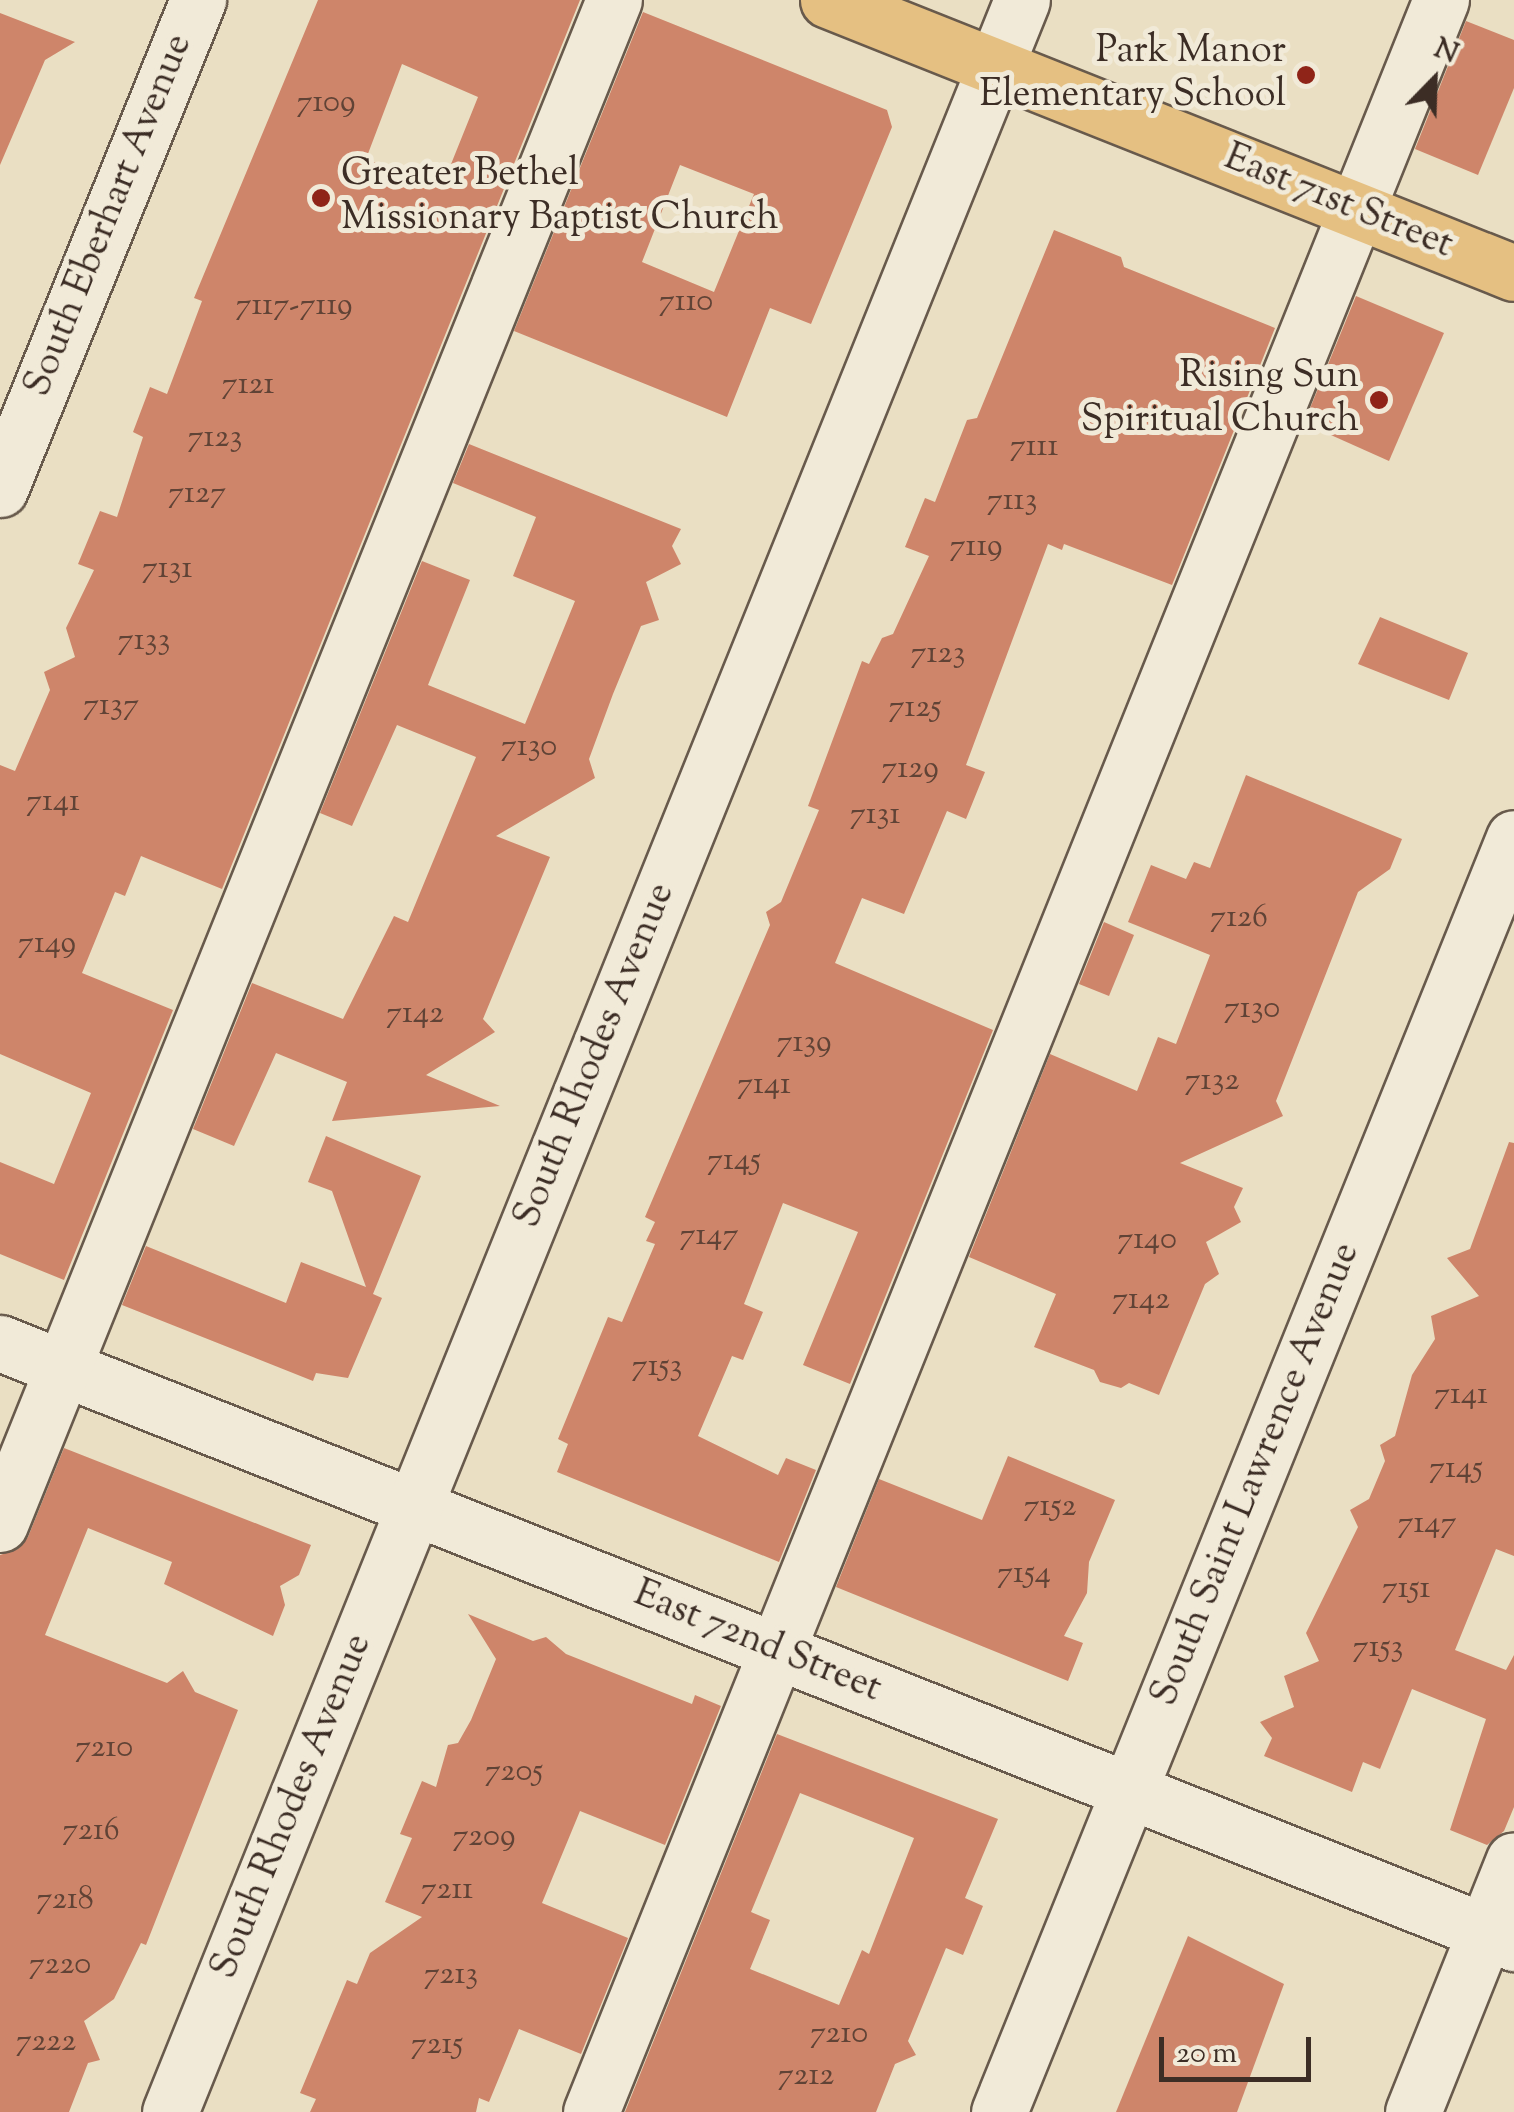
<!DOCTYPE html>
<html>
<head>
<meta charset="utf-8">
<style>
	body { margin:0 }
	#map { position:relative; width:1514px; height:2112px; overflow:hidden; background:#eadfc3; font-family:"Sorts Mill Goudy",serif }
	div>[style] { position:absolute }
	.building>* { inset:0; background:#ce856a }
	.roads { filter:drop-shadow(2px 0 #685a4c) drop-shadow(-2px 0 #685a4c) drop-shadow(0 2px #685a4c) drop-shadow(0 -2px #685a4c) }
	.minor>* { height:55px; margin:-27.5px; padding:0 27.5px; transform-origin:27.5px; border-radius:27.5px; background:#f1ead8 }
	.major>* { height:55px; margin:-27.5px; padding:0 27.5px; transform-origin:27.5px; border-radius:27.5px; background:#e5c082 }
	.dots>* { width:28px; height:28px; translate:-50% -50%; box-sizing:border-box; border:5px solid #f1ead8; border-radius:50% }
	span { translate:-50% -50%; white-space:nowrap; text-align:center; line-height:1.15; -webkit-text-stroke:10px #f1ead8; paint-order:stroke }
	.number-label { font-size:32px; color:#604336 }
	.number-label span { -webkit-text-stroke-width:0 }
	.poi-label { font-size:38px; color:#3c2d25 }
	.right { translate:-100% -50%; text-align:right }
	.left { translate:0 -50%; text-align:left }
	.street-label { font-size:38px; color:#3c2d25 }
	.north { position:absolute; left:1384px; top:30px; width:100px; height:100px; -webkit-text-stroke:8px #f1ead8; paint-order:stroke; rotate:23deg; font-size:28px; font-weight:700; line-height:40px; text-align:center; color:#3c2d25 }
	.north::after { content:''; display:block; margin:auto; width:35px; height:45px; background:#3c2d25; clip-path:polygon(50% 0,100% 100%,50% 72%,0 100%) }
	.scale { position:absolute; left:1159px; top:2037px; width:152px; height:45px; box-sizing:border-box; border:5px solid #3c2d25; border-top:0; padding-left:12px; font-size:30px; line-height:35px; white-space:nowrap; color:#3c2d25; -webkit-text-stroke:8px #f1ead8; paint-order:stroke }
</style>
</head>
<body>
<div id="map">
	<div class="building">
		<i style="clip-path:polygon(evenodd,318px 0,580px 0,222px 889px,141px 856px,125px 896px,115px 892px,82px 973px,173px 1010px,64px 1280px,0 1254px,0 1162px,54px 1184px,91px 1093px,0 1054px,0 765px,15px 771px,50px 690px,44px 672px,75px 657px,66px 628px,94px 570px,78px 564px,100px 511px,117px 517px,143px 437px,133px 432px,150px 387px,167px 394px,202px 301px,194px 298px,318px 0,402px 64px,478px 97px,441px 189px,366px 159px,402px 64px)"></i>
		<i style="clip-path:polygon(evenodd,643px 12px,887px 110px,892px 127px,811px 324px,770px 308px,727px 417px,514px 331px,643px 12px,680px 165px,754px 194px,714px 292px,642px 262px,680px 165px)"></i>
		<i style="clip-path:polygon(0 13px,75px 42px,45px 60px,0 165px)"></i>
		<i style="clip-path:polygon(1466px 21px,1514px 40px,1514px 88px,1478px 175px,1415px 149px)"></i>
		<i style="clip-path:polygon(1054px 230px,1121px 257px,1124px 267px,1275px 328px,1172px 585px,1064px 544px,1062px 550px,1048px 544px,966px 765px,985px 772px,966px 819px,947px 811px,904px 914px,862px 898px,835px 963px,993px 1030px,850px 1384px,803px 1365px,858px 1232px,783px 1203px,744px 1304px,763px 1312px,743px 1360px,732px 1356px,698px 1436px,778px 1475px,786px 1458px,816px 1470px,779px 1562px,557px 1472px,568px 1444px,558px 1439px,608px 1317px,622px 1322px,655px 1244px,646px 1241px,655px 1222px,645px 1217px,770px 925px,766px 912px,781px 902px,819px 810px,808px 806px,862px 661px,869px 664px,882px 638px,893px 634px,929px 556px,905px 547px,925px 498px,935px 502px,967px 420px,977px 418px)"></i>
		<i style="clip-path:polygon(1356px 296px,1444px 333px,1389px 461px,1304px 423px)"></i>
		<i style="clip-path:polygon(469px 444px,681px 529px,672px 546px,681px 564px,646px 582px,659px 620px,641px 626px,613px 694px,589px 759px,595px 778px,496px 836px,550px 857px,483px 1019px,495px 1032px,426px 1075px,500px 1106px,332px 1121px,347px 1082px,276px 1053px,234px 1146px,193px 1129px,252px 983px,343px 1019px,394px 916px,408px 922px,476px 757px,397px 725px,352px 826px,320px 813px,422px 561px,470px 580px,428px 685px,525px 724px,575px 601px,513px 576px,536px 517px,453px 483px)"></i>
		<i style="clip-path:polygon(1380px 617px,1468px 653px,1449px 700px,1358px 664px)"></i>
		<i style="clip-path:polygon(1246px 775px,1402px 839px,1390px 869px,1358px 892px,1276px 1101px,1283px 1116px,1180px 1163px,1243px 1188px,1234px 1207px,1241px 1222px,1206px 1242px,1219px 1274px,1205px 1284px,1159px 1395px,1129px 1383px,1121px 1388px,1100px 1382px,1094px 1370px,1034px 1347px,1056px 1294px,969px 1257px,1050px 1054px,1137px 1091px,1158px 1037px,1176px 1044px,1210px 955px,1128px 922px,1151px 865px,1186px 879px,1194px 862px,1210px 868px)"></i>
		<i style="clip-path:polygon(1104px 922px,1134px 935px,1109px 996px,1079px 984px)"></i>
		<i style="clip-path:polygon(326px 1136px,421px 1176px,373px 1294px,382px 1298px,348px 1378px,316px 1373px,313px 1381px,122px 1305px,146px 1246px,286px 1303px,301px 1262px,366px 1287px,332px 1191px,308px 1182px)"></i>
		<i style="clip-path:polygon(1509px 1142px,1514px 1143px,1514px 1556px,1496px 1549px,1455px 1650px,1506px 1670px,1514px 1655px,1514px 1807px,1504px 1831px,1487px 1845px,1450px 1830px,1486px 1719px,1412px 1689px,1380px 1769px,1363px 1762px,1352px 1792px,1264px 1756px,1272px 1738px,1260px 1722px,1294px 1707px,1284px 1676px,1319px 1661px,1306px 1633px,1358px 1527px,1350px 1510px,1369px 1499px,1385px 1461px,1380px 1445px,1395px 1436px,1412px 1375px,1435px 1339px,1431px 1316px,1479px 1296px,1447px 1258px,1470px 1249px)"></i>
		<i style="clip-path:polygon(64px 1448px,311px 1545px,299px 1575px,280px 1586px,285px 1605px,273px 1636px,164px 1584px,172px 1562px,88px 1528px,45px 1635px,167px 1683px,183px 1671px,195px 1692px,238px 1710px,146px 1945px,141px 1943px,114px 1999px,84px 2021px,100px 2060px,88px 2063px,69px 2112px,0 2112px,0 1555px,18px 1549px,28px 1537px)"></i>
		<i style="clip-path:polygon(1008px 1456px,1115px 1500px,1089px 1562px,1087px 1593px,1064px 1636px,1083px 1643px,1068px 1681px,836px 1587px,879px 1479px,982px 1520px)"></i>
		<i style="clip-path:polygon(468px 1614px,533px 1641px,546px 1637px,566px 1654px,692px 1704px,695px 1695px,721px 1706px,665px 1845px,580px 1811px,542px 1903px,628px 1938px,581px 2054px,519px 2029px,489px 2102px,479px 2098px,476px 2112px,310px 2112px,316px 2099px,300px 2093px,347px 1980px,357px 1984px,370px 1953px,422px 1917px,385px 1902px,412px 1838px,400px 1834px,422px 1781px,436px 1787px,448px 1745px,458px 1743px,471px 1720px,496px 1659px)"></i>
		<i style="clip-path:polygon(evenodd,777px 1734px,998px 1819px,965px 1898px,983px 1906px,963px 1955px,946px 1948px,908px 2041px,916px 2055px,895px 2064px,876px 2112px,625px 2112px,777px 1734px,800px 1793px,914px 1838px,869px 1954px,862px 1950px,839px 2005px,750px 1969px,770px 1920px,751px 1912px,800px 1793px)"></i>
		<i style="clip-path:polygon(1188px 1936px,1284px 1984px,1237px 2112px,1116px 2112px)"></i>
	</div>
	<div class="roads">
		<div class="minor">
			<i style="left:0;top:489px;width:528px;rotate:-67.96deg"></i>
			<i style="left:0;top:1343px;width:1629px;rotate:21.62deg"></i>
			<i style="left:0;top:1524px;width:1643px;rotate:-68.06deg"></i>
			<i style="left:170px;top:2112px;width:2277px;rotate:-68.03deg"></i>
			<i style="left:591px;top:2112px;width:2277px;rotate:-68.08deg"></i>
			<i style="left:999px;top:2112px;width:1374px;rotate:-67.99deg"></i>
			<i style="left:1413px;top:2112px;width:271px;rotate:-68.2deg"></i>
		</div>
		<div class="major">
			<i style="left:828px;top:0;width:738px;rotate:21.7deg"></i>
		</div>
	</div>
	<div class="dots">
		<i style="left:1306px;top:75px;background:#8f2418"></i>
		<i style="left:321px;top:198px;background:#8f2418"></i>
		<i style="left:1379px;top:400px;background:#8f2418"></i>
	</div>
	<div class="number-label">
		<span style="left:326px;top:103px">7109</span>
		<span style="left:686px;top:302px">7110</span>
		<span style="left:294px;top:306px">7117-7119</span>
		<span style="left:248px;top:385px">7121</span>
		<span style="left:215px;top:438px">7123</span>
		<span style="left:1034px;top:447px">7111</span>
		<span style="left:197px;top:494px">7127</span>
		<span style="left:1012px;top:501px">7113</span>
		<span style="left:976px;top:547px">7119</span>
		<span style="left:167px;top:569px">7131</span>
		<span style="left:144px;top:641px">7133</span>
		<span style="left:938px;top:654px">7123</span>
		<span style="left:111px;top:706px">7137</span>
		<span style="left:915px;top:708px">7125</span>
		<span style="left:529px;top:747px">7130</span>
		<span style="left:910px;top:769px">7129</span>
		<span style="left:53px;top:802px">7141</span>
		<span style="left:875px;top:815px">7131</span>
		<span style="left:1239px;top:918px">7126</span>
		<span style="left:47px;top:944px">7149</span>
		<span style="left:1252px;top:1009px">7130</span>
		<span style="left:415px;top:1014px">7142</span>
		<span style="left:804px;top:1043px">7139</span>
		<span style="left:1212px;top:1081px">7132</span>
		<span style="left:764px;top:1085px">7141</span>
		<span style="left:734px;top:1161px">7145</span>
		<span style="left:709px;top:1236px">7147</span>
		<span style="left:1147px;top:1240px">7140</span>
		<span style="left:1141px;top:1300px">7142</span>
		<span style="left:657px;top:1367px">7153</span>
		<span style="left:1461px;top:1395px">7141</span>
		<span style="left:1456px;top:1469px">7145</span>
		<span style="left:1050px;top:1507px">7152</span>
		<span style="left:1427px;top:1524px">7147</span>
		<span style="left:1024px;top:1574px">7154</span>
		<span style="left:1406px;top:1589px">7151</span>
		<span style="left:1378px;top:1648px">7153</span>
		<span style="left:104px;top:1748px">7210</span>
		<span style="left:514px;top:1772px">7205</span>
		<span style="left:91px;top:1831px">7216</span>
		<span style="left:484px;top:1837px">7209</span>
		<span style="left:447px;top:1890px">7211</span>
		<span style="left:65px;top:1900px">7218</span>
		<span style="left:60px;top:1965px">7220</span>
		<span style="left:451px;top:1975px">7213</span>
		<span style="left:839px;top:2034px">7210</span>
		<span style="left:46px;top:2042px">7222</span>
		<span style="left:437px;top:2045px">7215</span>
		<span style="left:806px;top:2076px">7212</span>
	</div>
	<div class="poi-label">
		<span class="right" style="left:1286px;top:75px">Park Manor<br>Elementary School</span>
		<span class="left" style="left:341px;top:198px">Greater Bethel<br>Missionary Baptist Church</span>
		<span class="right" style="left:1359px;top:400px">Rising Sun<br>Spiritual Church</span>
	</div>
	<div class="street-label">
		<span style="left:1338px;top:203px;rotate:22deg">East 71st Street</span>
		<span style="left:110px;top:216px;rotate:-68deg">South Eberhart Avenue</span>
		<span style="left:596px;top:1056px;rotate:-68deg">South Rhodes Avenue</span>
		<span style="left:1257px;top:1475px;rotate:-68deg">South Saint Lawrence Avenue</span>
		<span style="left:757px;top:1643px;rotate:22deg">East 72nd Street</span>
		<span style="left:293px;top:1807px;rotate:-68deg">South Rhodes Avenue</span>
	</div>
	<div class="north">N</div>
	<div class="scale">20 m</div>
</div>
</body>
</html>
